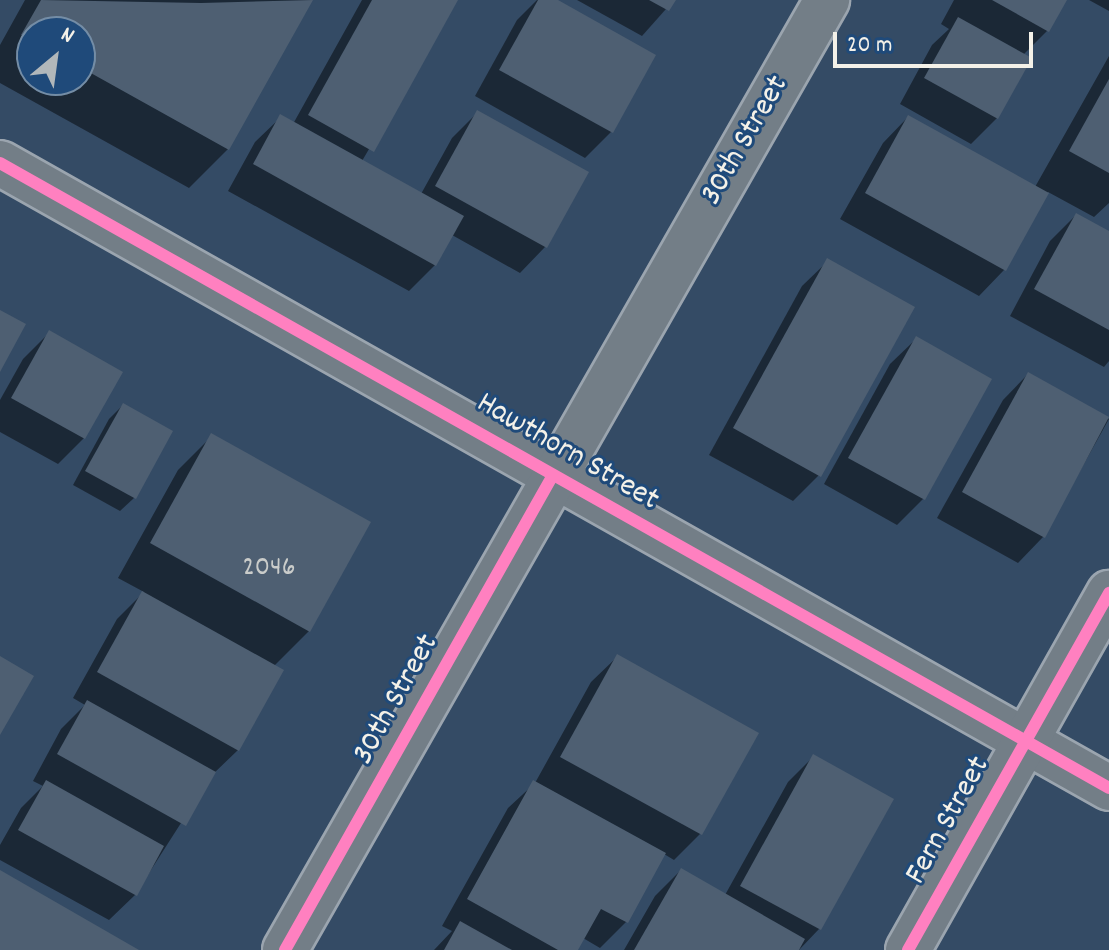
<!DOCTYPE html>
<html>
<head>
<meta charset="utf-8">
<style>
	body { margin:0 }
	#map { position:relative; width:1109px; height:950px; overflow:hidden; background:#344b65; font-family:Dekko,sans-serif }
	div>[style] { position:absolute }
	.shadow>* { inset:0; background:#0007 }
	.building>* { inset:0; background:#4e5f72 }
	.roads { filter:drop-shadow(2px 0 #9ba5af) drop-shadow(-2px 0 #9ba5af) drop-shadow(0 2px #9ba5af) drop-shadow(0 -2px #9ba5af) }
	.minor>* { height:44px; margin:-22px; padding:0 22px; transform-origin:22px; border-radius:22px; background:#737e87 }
	.major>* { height:44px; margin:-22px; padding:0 22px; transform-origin:22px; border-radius:22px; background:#737e87 }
	.cycleway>* { height:12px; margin:-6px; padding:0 6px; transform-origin:6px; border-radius:6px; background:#ff80c0 }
	span { translate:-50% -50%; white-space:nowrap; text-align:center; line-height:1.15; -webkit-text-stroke:6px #1f4a7a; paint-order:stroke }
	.number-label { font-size:28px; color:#caccca }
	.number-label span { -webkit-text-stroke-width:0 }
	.street-label { font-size:32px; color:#f4f1e8 }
	.north { position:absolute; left:16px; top:16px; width:80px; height:80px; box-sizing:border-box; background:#1f4a7a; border:2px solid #748da6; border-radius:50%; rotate:29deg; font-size:22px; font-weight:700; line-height:32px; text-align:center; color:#f4f1e8 }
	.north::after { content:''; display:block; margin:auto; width:28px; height:36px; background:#b1b7ba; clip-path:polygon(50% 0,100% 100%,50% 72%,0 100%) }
	.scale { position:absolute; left:833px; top:32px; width:200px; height:36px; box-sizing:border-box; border:4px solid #f4f1e8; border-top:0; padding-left:10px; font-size:24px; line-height:28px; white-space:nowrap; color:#f4f1e8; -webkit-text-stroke:6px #1f4a7a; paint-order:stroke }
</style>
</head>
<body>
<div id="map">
	<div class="shadow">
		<i style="clip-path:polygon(evenodd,25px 0,311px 0,228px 149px,189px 188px,0 83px,0 45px,25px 0,32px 32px,80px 32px,80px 80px,32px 80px,32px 32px)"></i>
		<i style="clip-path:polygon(362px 0,456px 0,362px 161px,421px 194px,452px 138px,478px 112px,545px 247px,520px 273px,452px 235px,435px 265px,409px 291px,228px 191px,255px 142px,281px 117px,293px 124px)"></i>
		<i style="clip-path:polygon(537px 0,554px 0,611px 132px,585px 158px,475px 96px,517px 20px)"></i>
		<i style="clip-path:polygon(577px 0,674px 0,642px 36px)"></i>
		<i style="clip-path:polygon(954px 0,1065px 0,1047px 31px,1023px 55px,997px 118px,971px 144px,900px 104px,932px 45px,949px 29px,941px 24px)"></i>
		<i style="clip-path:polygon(1089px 0,1109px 0,1109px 11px)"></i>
		<i style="clip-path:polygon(1109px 56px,1109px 203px,1094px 217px,1048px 192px,1004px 270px,979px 296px,840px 219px,883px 143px,908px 117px,1035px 187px)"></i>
		<i style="clip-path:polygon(1076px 215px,1109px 233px,1109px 361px,1104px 367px,1010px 316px,1050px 241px)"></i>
		<i style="clip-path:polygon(828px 261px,819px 475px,793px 501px,709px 455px,802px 286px)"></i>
		<i style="clip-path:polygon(49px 333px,84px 438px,58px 464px,0 432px,0 400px,23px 359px)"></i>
		<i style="clip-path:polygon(916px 339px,990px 379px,923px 499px,897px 525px,824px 484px,890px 364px)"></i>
		<i style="clip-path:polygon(1028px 374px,1109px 419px,1043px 537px,1018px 563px,937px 518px,1003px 400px)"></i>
		<i style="clip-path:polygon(123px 405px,134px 498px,120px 511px,73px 485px,109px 419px)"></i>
		<i style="clip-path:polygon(212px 436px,309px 631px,274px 666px,238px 750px,211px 776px,135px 895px,109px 920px,0 860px,0 845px,21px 808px,43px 786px,33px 781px,61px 729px,85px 705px,73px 698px,117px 619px,144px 592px,118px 578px,178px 470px)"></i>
		<i style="clip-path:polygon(617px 657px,756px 734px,700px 834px,674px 860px,664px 854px,626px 922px,600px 948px,583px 938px,576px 950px,434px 950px,452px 931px,442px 926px,508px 808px,535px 783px,591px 682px)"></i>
		<i style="clip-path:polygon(813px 757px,891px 800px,819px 929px,799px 950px,624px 950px,655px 896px,681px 870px,725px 895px,788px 782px)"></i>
	</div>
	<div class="building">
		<i style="clip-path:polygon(41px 0,201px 3px,313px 0,229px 150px,80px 67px,80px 32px,32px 32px,32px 41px,21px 35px)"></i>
		<i style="clip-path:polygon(372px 0,458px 0,374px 152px,308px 115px)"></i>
		<i style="clip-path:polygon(538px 0,558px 0,656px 55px,613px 133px,499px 70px)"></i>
		<i style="clip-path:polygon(649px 0,676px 0,669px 11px)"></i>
		<i style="clip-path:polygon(992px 0,1067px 0,1049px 32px)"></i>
		<i style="clip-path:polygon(958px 17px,1032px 58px,998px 119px,924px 78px)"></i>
		<i style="clip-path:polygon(1109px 79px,1109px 173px,1069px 151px)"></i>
		<i style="clip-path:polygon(477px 110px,589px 172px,547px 248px,435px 186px)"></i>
		<i style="clip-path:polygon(280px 114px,464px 216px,436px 266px,253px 164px)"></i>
		<i style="clip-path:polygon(908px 115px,1049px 193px,1006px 271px,865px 193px)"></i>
		<i style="clip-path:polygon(1076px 213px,1109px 231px,1109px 330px,1034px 289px)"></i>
		<i style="clip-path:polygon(827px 258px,915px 307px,821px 477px,733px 428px)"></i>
		<i style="clip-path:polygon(0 310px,26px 324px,0 372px)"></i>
		<i style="clip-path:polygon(49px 330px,123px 372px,85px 439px,11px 398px)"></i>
		<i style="clip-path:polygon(916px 336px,992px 379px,925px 500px,848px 458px)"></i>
		<i style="clip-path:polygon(1028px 372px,1109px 417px,1045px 538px,962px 492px)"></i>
		<i style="clip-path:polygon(123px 403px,173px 431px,136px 499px,85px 471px)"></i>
		<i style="clip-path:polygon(211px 433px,371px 522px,310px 632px,150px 543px)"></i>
		<i style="clip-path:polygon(142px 591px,284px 670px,239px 751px,97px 672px)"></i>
		<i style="clip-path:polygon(617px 654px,759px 733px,702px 835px,560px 757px)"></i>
		<i style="clip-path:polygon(0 656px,34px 676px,0 735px)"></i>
		<i style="clip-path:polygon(87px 700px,216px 772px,186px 826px,57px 754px)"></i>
		<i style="clip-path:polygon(813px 754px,894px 799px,821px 930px,740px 886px)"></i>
		<i style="clip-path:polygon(46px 780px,164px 846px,137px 896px,18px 830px)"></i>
		<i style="clip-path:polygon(533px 780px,666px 853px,628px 923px,601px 909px,578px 950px,558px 950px,467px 899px)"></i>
		<i style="clip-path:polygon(681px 868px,805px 939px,799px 950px,634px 950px)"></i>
		<i style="clip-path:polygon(0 870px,139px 950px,0 950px)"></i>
		<i style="clip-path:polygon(460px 921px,512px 950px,444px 950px)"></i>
	</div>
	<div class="roads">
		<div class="minor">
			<i style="left:0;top:163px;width:1273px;rotate:29.4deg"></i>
			<i style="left:285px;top:950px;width:1094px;rotate:-60.29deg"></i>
		</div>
		<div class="major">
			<i style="left:908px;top:950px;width:410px;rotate:-60.6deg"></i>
		</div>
	</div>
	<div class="cycleway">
		<i style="left:0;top:163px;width:1273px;rotate:29.4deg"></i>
		<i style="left:285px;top:950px;width:545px;rotate:-60.57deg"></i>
		<i style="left:908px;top:950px;width:410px;rotate:-60.6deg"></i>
	</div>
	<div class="number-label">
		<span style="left:269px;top:569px">2046</span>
	</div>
	<div class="street-label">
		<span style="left:746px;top:141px;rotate:-60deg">30th Street</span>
		<span style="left:567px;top:453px;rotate:30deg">Hawthorn Street</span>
		<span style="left:397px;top:700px;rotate:-61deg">30th Street</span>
		<span style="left:949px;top:821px;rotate:-61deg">Fern Street</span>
	</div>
	<div class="north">N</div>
	<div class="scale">20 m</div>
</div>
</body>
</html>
